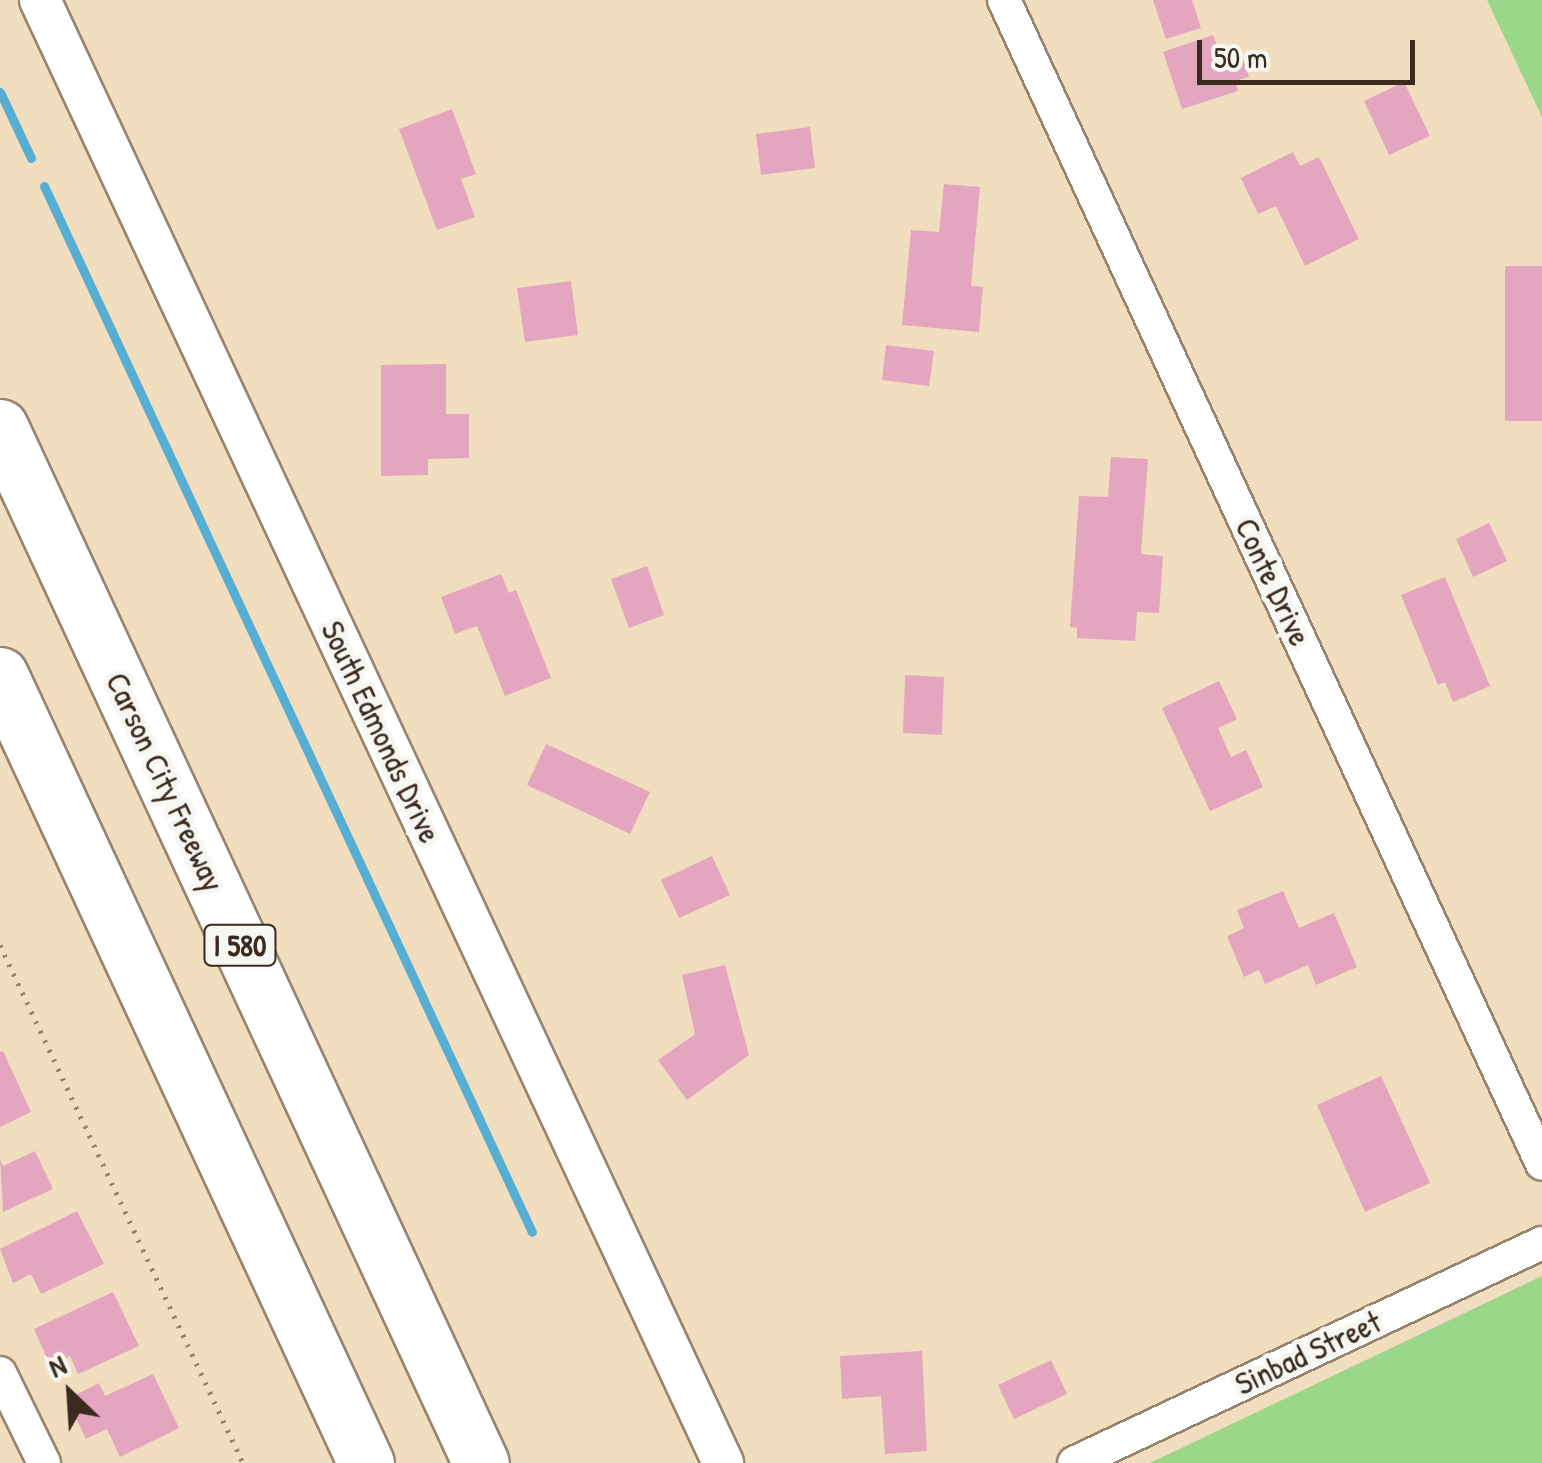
<!DOCTYPE html>
<html>
<head>
<meta charset="utf-8">
<style>
	body { margin:0 }
	#map { position:relative; width:1542px; height:1463px; overflow:hidden; background:#f1debf; font-family:"Patrick Hand",sans-serif }
	div>[style] { position:absolute }
	.green>* { inset:0; background:#9bd78b }
	.stream>* { height:9px; margin:-4.5px; padding:0 4.5px; transform-origin:4.5px; border-radius:4.5px; background:#57aed3 }
	.building>* { inset:0; background:#e4a6be }
	.path>* { height:5px; margin-top:-2.5px; transform-origin:0; background:repeating-linear-gradient(90deg,#96846e 0 2.5px,transparent 0 10.5px) }
	.roads { filter:drop-shadow(2px 0 #96846e) drop-shadow(-2px 0 #96846e) drop-shadow(0 2px #96846e) drop-shadow(0 -2px #96846e) }
	.minor>* { height:32px; margin:-16px; padding:0 16px; transform-origin:16px; border-radius:16px; background:#fff }
	.tertiary>* { height:40px; margin:-20px; padding:0 20px; transform-origin:20px; border-radius:20px; background:#fff }
	.motorway>* { height:55px; margin:-27.5px; padding:0 27.5px; transform-origin:27.5px; border-radius:27.5px; background:#fff }
	span { translate:-50% -50%; white-space:nowrap; text-align:center; line-height:1.15; -webkit-text-stroke:10px #f6f6f2; paint-order:stroke }
	.shield-label span { padding:2px 8px; background:#f6f6f2; border:2px solid; border-radius:8px; -webkit-text-stroke-width:0 }
	.shield-label { font-size:30px; color:#3b2a1e; font-weight:700 }
	.street-label { font-size:32px; color:#3b2a1e }
	.north { position:absolute; left:20px; top:1343px; width:100px; height:100px; -webkit-text-stroke:8px #f6f6f2; paint-order:stroke; rotate:335deg; font-size:28px; font-weight:700; line-height:40px; text-align:center; color:#3b2a1e }
	.north::after { content:''; display:block; margin:auto; width:35px; height:45px; background:#3b2a1e; clip-path:polygon(50% 0,100% 100%,50% 72%,0 100%) }
	.scale { position:absolute; left:1197px; top:40px; width:218px; height:45px; box-sizing:border-box; border:5px solid #3b2a1e; border-top:0; padding-left:12px; font-size:30px; line-height:35px; white-space:nowrap; color:#3b2a1e; -webkit-text-stroke:8px #f6f6f2; paint-order:stroke }
</style>
</head>
<body>
<div id="map">
	<div class="green">
		<i style="clip-path:polygon(1487px 0,1542px 0,1542px 117px)"></i>
		<i style="clip-path:polygon(1542px 1276px,1542px 1463px,1150px 1463px)"></i>
	</div>
	<div class="stream">
		<i style="left:0;top:92px;width:73px;rotate:64.8deg"></i>
		<i style="left:44px;top:186px;width:1154px;rotate:64.99deg"></i>
	</div>
	<div class="building">
		<i style="clip-path:polygon(1153px 0,1192px 0,1201px 28px,1166px 39px)"></i>
		<i style="clip-path:polygon(1213px 35px,1220px 54px,1239px 47px,1249px 77px,1235px 81px,1238px 91px,1182px 109px,1163px 52px)"></i>
		<i style="clip-path:polygon(1404px 82px,1430px 136px,1389px 155px,1364px 101px)"></i>
		<i style="clip-path:polygon(452px 109px,476px 174px,461px 179px,475px 217px,437px 230px,399px 129px)"></i>
		<i style="clip-path:polygon(810px 127px,815px 168px,761px 175px,756px 134px)"></i>
		<i style="clip-path:polygon(1293px 152px,1300px 166px,1319px 157px,1359px 239px,1305px 266px,1276px 206px,1258px 214px,1241px 178px)"></i>
		<i style="clip-path:polygon(944px 184px,980px 187px,971px 286px,983px 287px,979px 332px,902px 325px,911px 230px,939px 232px)"></i>
		<i style="clip-path:polygon(1505px 266px,1542px 266px,1542px 421px,1505px 421px)"></i>
		<i style="clip-path:polygon(571px 281px,578px 335px,525px 342px,517px 288px)"></i>
		<i style="clip-path:polygon(886px 345px,934px 351px,929px 386px,882px 380px)"></i>
		<i style="clip-path:polygon(446px 364px,446px 414px,469px 414px,469px 458px,428px 459px,428px 475px,381px 476px,381px 365px)"></i>
		<i style="clip-path:polygon(1111px 457px,1148px 459px,1141px 554px,1163px 556px,1159px 613px,1137px 612px,1135px 641px,1077px 638px,1077px 628px,1070px 627px,1079px 496px,1108px 497px)"></i>
		<i style="clip-path:polygon(1489px 523px,1507px 561px,1473px 577px,1456px 539px)"></i>
		<i style="clip-path:polygon(647px 566px,664px 615px,629px 628px,611px 579px)"></i>
		<i style="clip-path:polygon(501px 574px,509px 593px,516px 590px,551px 678px,505px 696px,477px 626px,455px 634px,441px 597px)"></i>
		<i style="clip-path:polygon(1445px 577px,1490px 686px,1453px 702px,1445px 682px,1438px 685px,1401px 595px)"></i>
		<i style="clip-path:polygon(905px 675px,944px 677px,942px 735px,903px 733px)"></i>
		<i style="clip-path:polygon(1219px 681px,1237px 719px,1218px 728px,1231px 757px,1246px 750px,1263px 787px,1210px 811px,1162px 708px)"></i>
		<i style="clip-path:polygon(546px 744px,650px 792px,630px 834px,527px 785px)"></i>
		<i style="clip-path:polygon(712px 856px,730px 895px,679px 918px,661px 880px)"></i>
		<i style="clip-path:polygon(1283px 891px,1299px 928px,1334px 913px,1357px 967px,1316px 985px,1308px 965px,1265px 984px,1259px 970px,1244px 977px,1227px 936px,1244px 928px,1237px 910px)"></i>
		<i style="clip-path:polygon(725px 965px,749px 1055px,687px 1100px,658px 1060px,695px 1034px,682px 975px)"></i>
		<i style="clip-path:polygon(3px 1051px,31px 1112px,0 1127px,0 1052px)"></i>
		<i style="clip-path:polygon(1381px 1076px,1430px 1183px,1365px 1212px,1317px 1105px)"></i>
		<i style="clip-path:polygon(35px 1151px,53px 1189px,3px 1212px,0 1159px,3px 1166px)"></i>
		<i style="clip-path:polygon(77px 1211px,104px 1264px,41px 1294px,31px 1274px,13px 1283px,0 1249px)"></i>
		<i style="clip-path:polygon(113px 1292px,139px 1346px,78px 1374px,70px 1356px,50px 1365px,34px 1329px)"></i>
		<i style="clip-path:polygon(922px 1351px,927px 1451px,885px 1454px,881px 1396px,842px 1399px,840px 1356px)"></i>
		<i style="clip-path:polygon(1051px 1360px,1067px 1394px,1014px 1419px,998px 1385px)"></i>
		<i style="clip-path:polygon(153px 1374px,179px 1428px,120px 1457px,107px 1429px,86px 1439px,67px 1399px,99px 1383px,105px 1396px)"></i>
	</div>
	<div class="path">
		<i style="left:0;top:945px;width:572px;rotate:64.87deg"></i>
	</div>
	<div class="roads">
		<div class="minor">
			<i style="left:1004px;top:0;width:1282px;rotate:65.19deg"></i>
			<i style="left:0;top:1373px;width:100px;rotate:63.9deg"></i>
			<i style="left:1074px;top:1463px;width:517px;rotate:-25.18deg"></i>
		</div>
		<div class="tertiary">
			<i style="left:40px;top:0;width:1615px;rotate:64.97deg"></i>
		</div>
		<div class="motorway">
			<i style="left:0;top:427px;width:1142px;rotate:65.1deg"></i>
			<i style="left:0;top:675px;width:869px;rotate:65.09deg"></i>
		</div>
	</div>
	<div class="shield-label">
		<span style="left:240px;top:945px">I 580</span>
	</div>
	<div class="street-label">
		<span style="left:1273px;top:582px;rotate:65deg">Conte Drive</span>
		<span style="left:381px;top:732px;rotate:65deg">South Edmonds Drive</span>
		<span style="left:165px;top:782px;rotate:65deg">Carson City Freeway</span>
		<span style="left:1308px;top:1353px;rotate:-25deg">Sinbad Street</span>
	</div>
	<div class="north">N</div>
	<div class="scale">50 m</div>
</div>
</body>
</html>
